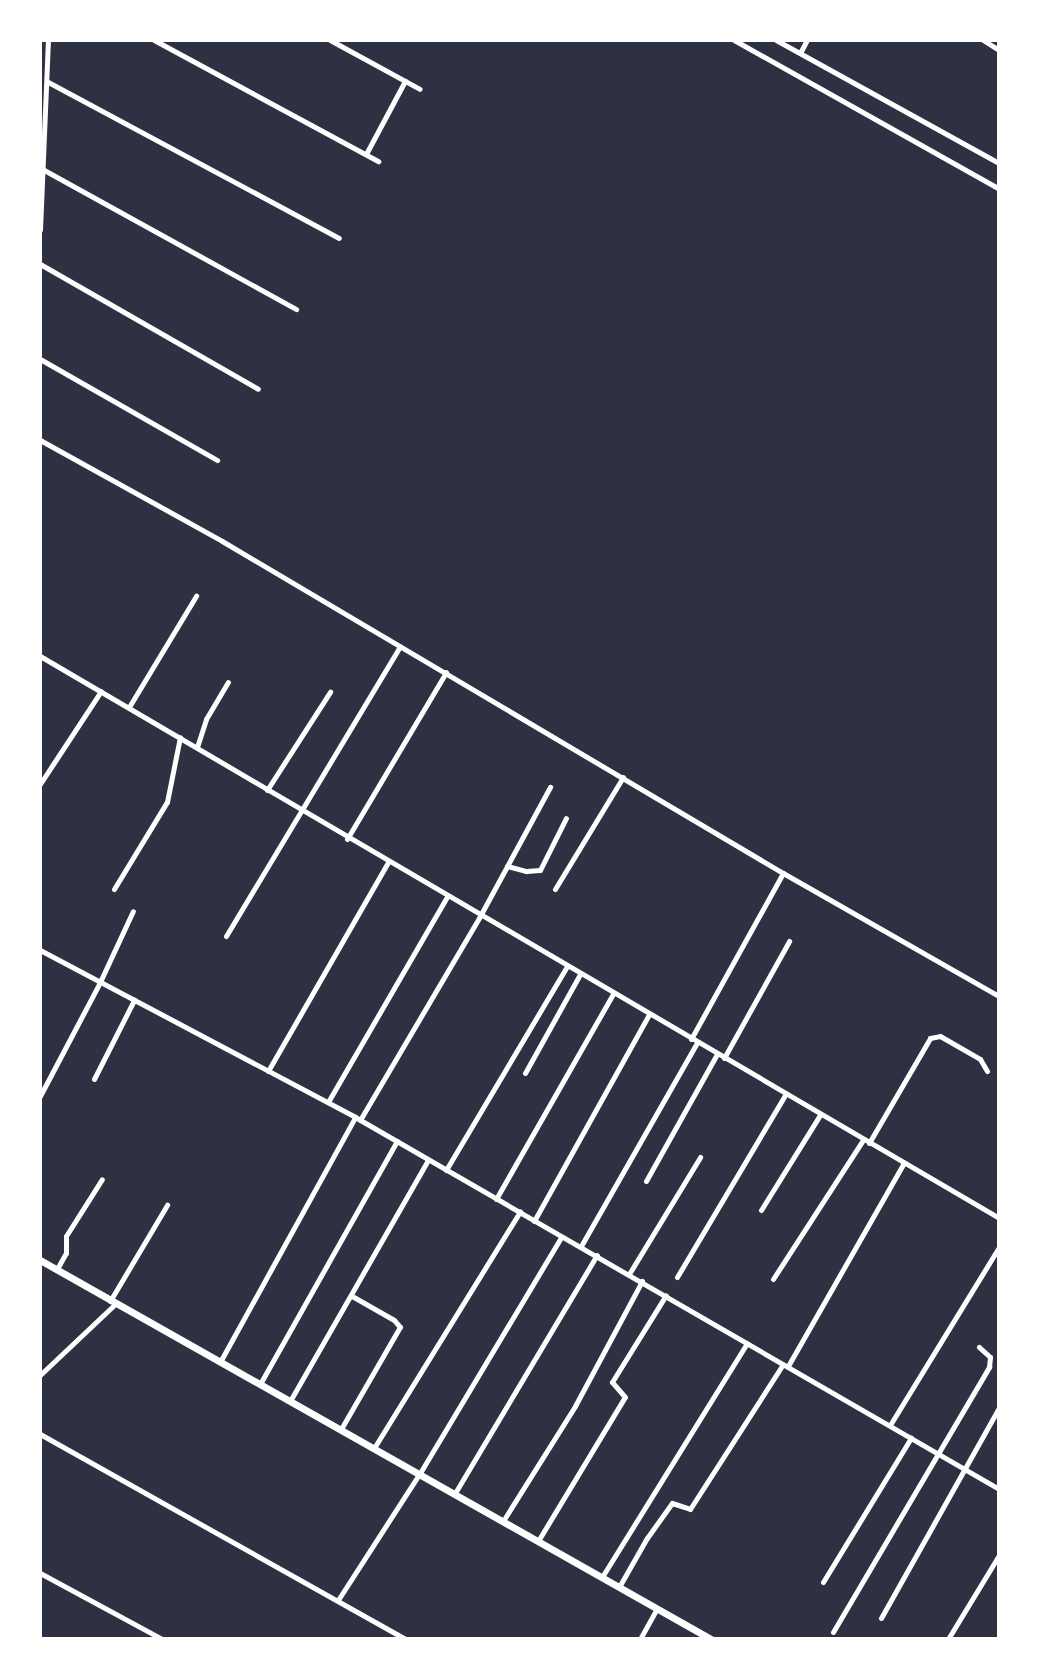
<!DOCTYPE html>
<html>
<head>
<meta charset="utf-8">
<style>
	body { margin:0 }
	#map { position:relative; width:1039px; height:1679px; overflow:hidden; background:#2d3142; font-family:"Fira Sans Condensed",sans-serif }
	div>[style] { position:absolute }
	.minor>* { height:5px; margin:-2.5px; padding:0 2.5px; transform-origin:2.5px; border-radius:2.5px; background:#fff }
	.secondary>* { height:7px; margin:-3.5px; padding:0 3.5px; transform-origin:3.5px; border-radius:3.5px; background:#fff }
	span { translate:-50% -50%; white-space:nowrap; text-align:center; line-height:1.15; -webkit-text-stroke:7px #fff; paint-order:stroke }
	.frame { position:absolute; inset:0; border:42px solid #fff; pointer-events:none }
</style>
</head>
<body>
<div id="map">
	<div class="minor">
		<i style="left:154px;top:40px;width:255px;rotate:28.4deg"></i>
		<i style="left:330px;top:40px;width:102px;rotate:28.6deg"></i>
		<i style="left:734px;top:40px;width:304px;rotate:29.3deg"></i>
		<i style="left:776px;top:40px;width:255px;rotate:28.9deg"></i>
		<i style="left:983px;top:40px;width:19px;rotate:32deg"></i>
		<i style="left:800px;top:53px;width:15px;rotate:-62deg"></i>
		<i style="left:48px;top:82px;width:330px;rotate:28.2deg"></i>
		<i style="left:366px;top:154px;width:83px;rotate:-61.9deg"></i>
		<i style="left:44px;top:170px;width:288px;rotate:28.9deg"></i>
		<i style="left:40px;top:230px;width:190px;rotate:-87.6deg"></i>
		<i style="left:40px;top:264px;width:251px;rotate:29.8deg"></i>
		<i style="left:40px;top:359px;width:204px;rotate:29.7deg"></i>
		<i style="left:40px;top:440px;width:208px;rotate:29deg"></i>
		<i style="left:222px;top:541px;width:652px;rotate:30.62deg"></i>
		<i style="left:783px;top:873px;width:249px;rotate:29.7deg"></i>
		<i style="left:40px;top:656px;width:1112px;rotate:30.37deg"></i>
		<i style="left:129px;top:707px;width:130px;rotate:-58.9deg"></i>
		<i style="left:197px;top:747px;width:29px;rotate:-72deg"></i>
		<i style="left:206px;top:719px;width:43px;rotate:-59.3deg"></i>
		<i style="left:40px;top:784px;width:111px;rotate:-56.7deg"></i>
		<i style="left:267px;top:790px;width:117px;rotate:-57.3deg"></i>
		<i style="left:347px;top:839px;width:194px;rotate:-59.3deg"></i>
		<i style="left:507px;top:866px;width:20px;rotate:15deg"></i>
		<i style="left:526px;top:871px;width:14px;rotate:-4deg"></i>
		<i style="left:540px;top:870px;width:58px;rotate:-63.4deg"></i>
		<i style="left:114px;top:889px;width:102px;rotate:-58.7deg"></i>
		<i style="left:167px;top:802px;width:66px;rotate:-78.7deg"></i>
		<i style="left:555px;top:889px;width:131px;rotate:-58.7deg"></i>
		<i style="left:226px;top:936px;width:338px;rotate:-59deg"></i>
		<i style="left:40px;top:950px;width:357px;rotate:27.9deg"></i>
		<i style="left:355px;top:1117px;width:744px;rotate:30.01deg"></i>
		<i style="left:691px;top:1039px;width:190px;rotate:-61deg"></i>
		<i style="left:724px;top:1058px;width:134px;rotate:-60.9deg"></i>
		<i style="left:268px;top:1071px;width:241px;rotate:-60.1deg"></i>
		<i style="left:525px;top:1073px;width:113px;rotate:-60.9deg"></i>
		<i style="left:94px;top:1079px;width:89px;rotate:-63.1deg"></i>
		<i style="left:40px;top:1096px;width:129px;rotate:-62.2deg"></i>
		<i style="left:100px;top:982px;width:78px;rotate:-65.1deg"></i>
		<i style="left:328px;top:1102px;width:237px;rotate:-59.9deg"></i>
		<i style="left:360px;top:1120px;width:237px;rotate:-59.5deg"></i>
		<i style="left:480px;top:916px;width:147px;rotate:-61.5deg"></i>
		<i style="left:869px;top:1143px;width:121px;rotate:-59.8deg"></i>
		<i style="left:930px;top:1038px;width:10px;rotate:-11deg"></i>
		<i style="left:940px;top:1036px;width:46px;rotate:29.9deg"></i>
		<i style="left:980px;top:1059px;width:14px;rotate:60deg"></i>
		<i style="left:446px;top:1170px;width:237px;rotate:-59.3deg"></i>
		<i style="left:646px;top:1181px;width:145px;rotate:-60.8deg"></i>
		<i style="left:496px;top:1199px;width:236px;rotate:-60.3deg"></i>
		<i style="left:761px;top:1210px;width:112px;rotate:-58.2deg"></i>
		<i style="left:534px;top:1221px;width:237px;rotate:-60.9deg"></i>
		<i style="left:581px;top:1246px;width:234px;rotate:-60.3deg"></i>
		<i style="left:57px;top:1269px;width:18px;rotate:-61deg"></i>
		<i style="left:66px;top:1253px;width:17px;rotate:-90deg"></i>
		<i style="left:66px;top:1236px;width:67px;rotate:-57.7deg"></i>
		<i style="left:629px;top:1274px;width:137px;rotate:-58.7deg"></i>
		<i style="left:677px;top:1277px;width:212px;rotate:-59.3deg"></i>
		<i style="left:773px;top:1279px;width:166px;rotate:-57.1deg"></i>
		<i style="left:110px;top:1301px;width:112px;rotate:-59.3deg"></i>
		<i style="left:220px;top:1362px;width:280px;rotate:-61.1deg"></i>
		<i style="left:788px;top:1366px;width:234px;rotate:-60.3deg"></i>
		<i style="left:40px;top:1375px;width:103px;rotate:-43.4deg"></i>
		<i style="left:260px;top:1384px;width:279px;rotate:-60.6deg"></i>
		<i style="left:290px;top:1401px;width:278px;rotate:-60.2deg"></i>
		<i style="left:890px;top:1425px;width:209px;rotate:-58.5deg"></i>
		<i style="left:341px;top:1429px;width:118px;rotate:-60deg"></i>
		<i style="left:400px;top:1327px;width:9px;rotate:-131deg"></i>
		<i style="left:394px;top:1320px;width:48px;rotate:-150.3deg"></i>
		<i style="left:40px;top:1434px;width:420px;rotate:29.3deg"></i>
		<i style="left:374px;top:1448px;width:278px;rotate:-58.3deg"></i>
		<i style="left:455px;top:1493px;width:277px;rotate:-59.2deg"></i>
		<i style="left:503px;top:1521px;width:136px;rotate:-57.9deg"></i>
		<i style="left:575px;top:1406px;width:142px;rotate:-61.8deg"></i>
		<i style="left:538px;top:1541px;width:168px;rotate:-58.9deg"></i>
		<i style="left:625px;top:1397px;width:20px;rotate:-131deg"></i>
		<i style="left:612px;top:1382px;width:102px;rotate:-58.2deg"></i>
		<i style="left:40px;top:1573px;width:139px;rotate:28.4deg"></i>
		<i style="left:602px;top:1577px;width:275px;rotate:-58.2deg"></i>
		<i style="left:823px;top:1582px;width:169px;rotate:-58.6deg"></i>
		<i style="left:619px;top:1587px;width:56px;rotate:-60.3deg"></i>
		<i style="left:647px;top:1538px;width:43px;rotate:-54.5deg"></i>
		<i style="left:672px;top:1503px;width:19px;rotate:18deg"></i>
		<i style="left:690px;top:1509px;width:172px;rotate:-57.3deg"></i>
		<i style="left:338px;top:1600px;width:151px;rotate:-57.2deg"></i>
		<i style="left:420px;top:1473px;width:275px;rotate:-59.1deg"></i>
		<i style="left:881px;top:1618px;width:241px;rotate:-60.7deg"></i>
		<i style="left:833px;top:1632px;width:308px;rotate:-59.5deg"></i>
		<i style="left:989px;top:1367px;width:10px;rotate:-84deg"></i>
		<i style="left:990px;top:1357px;width:15px;rotate:-138deg"></i>
		<i style="left:640px;top:1639px;width:35px;rotate:-61deg"></i>
		<i style="left:948px;top:1639px;width:98px;rotate:-58.7deg"></i>
	</div>
	<div class="secondary">
		<i style="left:40px;top:1260px;width:771px;rotate:29.46deg"></i>
	</div>
	<div class="frame"></div>
</div>
</body>
</html>
